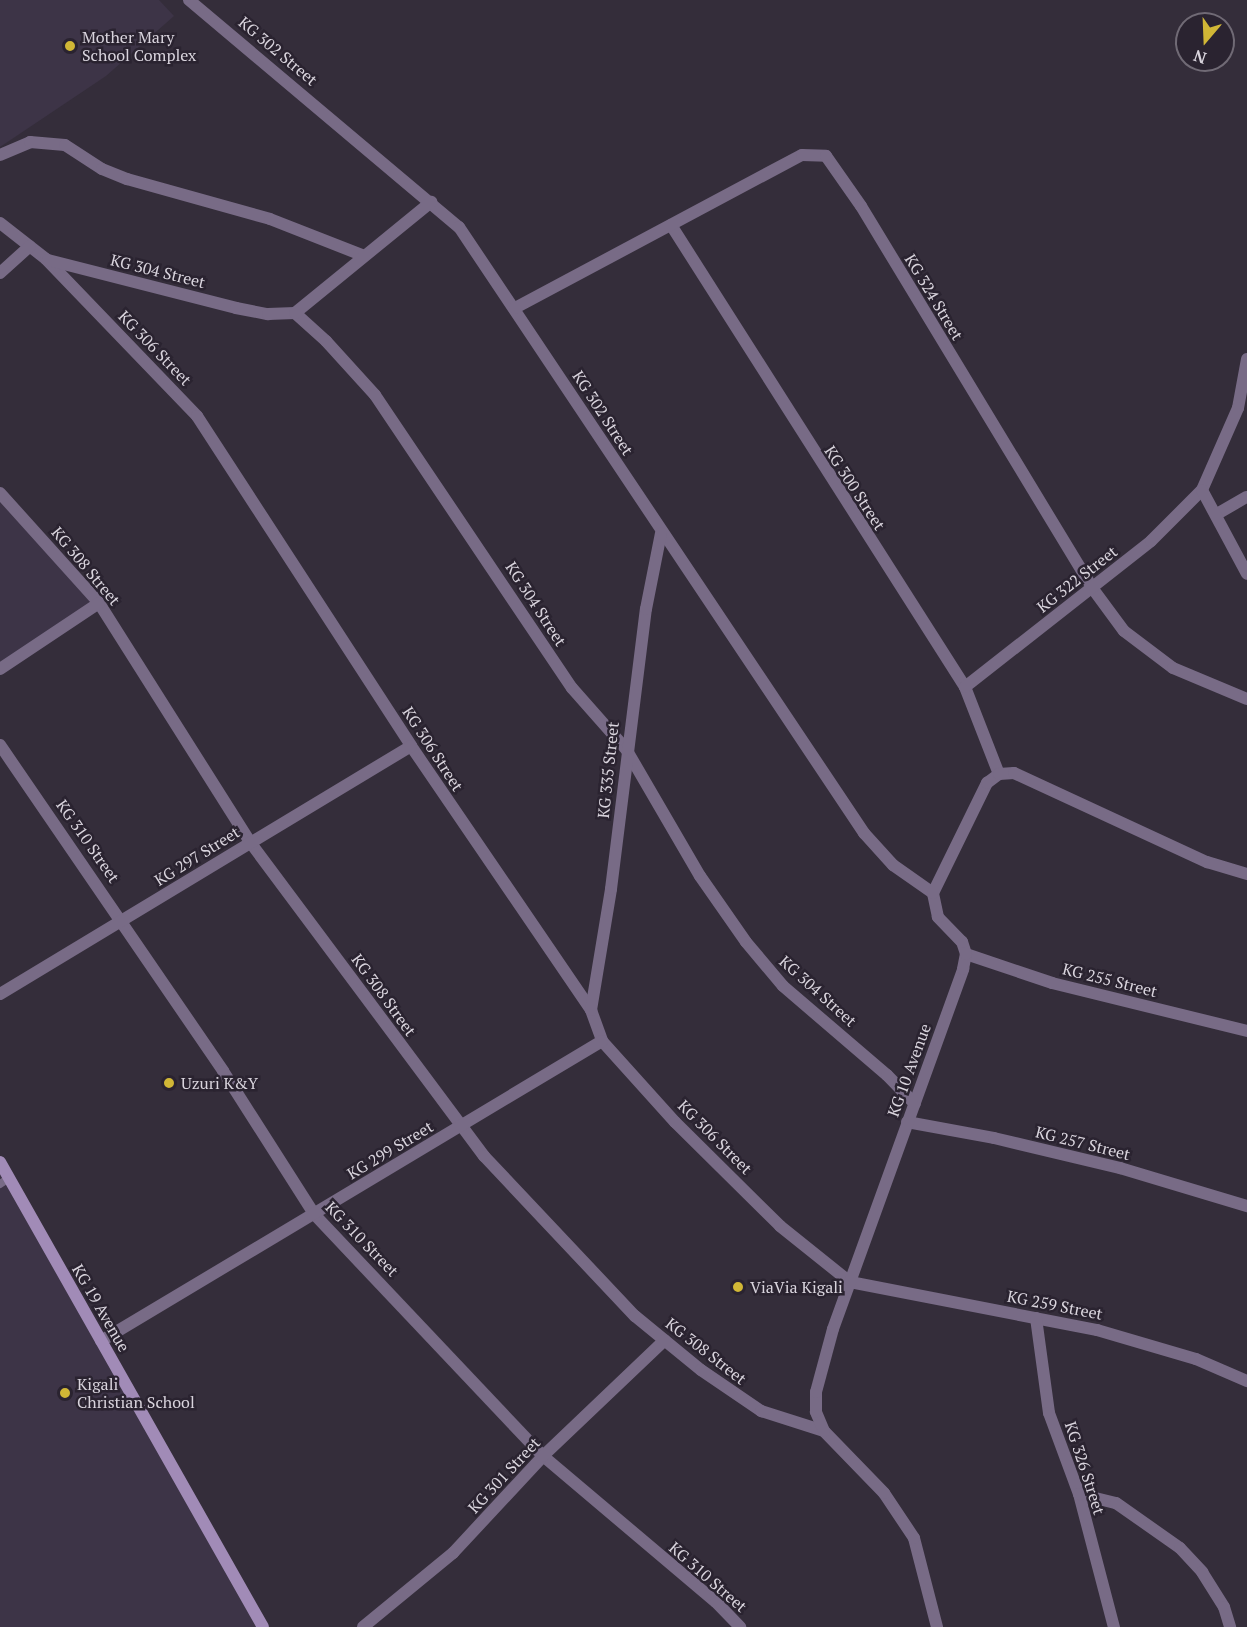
<!DOCTYPE html>
<html>
<head>
<meta charset="utf-8">
<style>
	body { margin:0 }
	#map { position:relative; width:1247px; height:1627px; overflow:hidden; background:#342d3a; font-family:"PT Serif",serif }
	div>[style] { position:absolute }
	.built>* { inset:0; background:#3d3447 }
	.service>* { height:8px; margin:-4px; padding:0 4px; transform-origin:4px; border-radius:4px; background:#786b86 }
	.minor>* { height:12px; margin:-6px; padding:0 6px; transform-origin:6px; border-radius:6px; background:#786b86 }
	.tertiary>* { height:12px; margin:-6px; padding:0 6px; transform-origin:6px; border-radius:6px; background:#786b86 }
	.secondary>* { height:12px; margin:-6px; padding:0 6px; transform-origin:6px; border-radius:6px; background:#a18bb7 }
	.dots>* { width:16px; height:16px; translate:-50% -50%; box-sizing:border-box; border:3px solid #2a2330; border-radius:50% }
	span { translate:-50% -50%; white-space:nowrap; text-align:center; line-height:1.15; -webkit-text-stroke:5px #2a2330; paint-order:stroke }
	.poi-label { font-size:16px; color:#d9d4dd }
	.left { translate:0 -50%; text-align:left }
	.street-label { font-size:16px; color:#d9d4dd }
	.north { position:absolute; left:1175px; top:12px; width:60px; height:60px; box-sizing:border-box; background:#2a2330; border:2px solid #706a75; border-radius:50%; rotate:199deg; font-size:16px; font-weight:700; line-height:24px; text-align:center; color:#d9d4dd }
	.north::after { content:''; display:block; margin:auto; width:21px; height:27px; background:#d1b736; clip-path:polygon(50% 0,100% 100%,50% 72%,0 100%) }
</style>
</head>
<body>
<div id="map">
	<div class="built">
		<i style="clip-path:polygon(0 0,159px 0,174px 16px,106px 76px,0 147px)"></i>
		<i style="clip-path:polygon(0 495px,99px 603px,0 667px)"></i>
		<i style="clip-path:polygon(0 1158px,260px 1627px,0 1627px)"></i>
	</div>
	<div class="service">
		<i style="left:0;top:1184px;width:11px;rotate:-34deg"></i>
	</div>
	<div class="minor">
		<i style="left:189px;top:0;width:353px;rotate:40.1deg"></i>
		<i style="left:459px;top:227px;width:729px;rotate:56.24deg"></i>
		<i style="left:864px;top:833px;width:43px;rotate:47.8deg"></i>
		<i style="left:893px;top:865px;width:49px;rotate:35deg"></i>
		<i style="left:0;top:155px;width:33px;rotate:-23deg"></i>
		<i style="left:30px;top:142px;width:35px;rotate:5deg"></i>
		<i style="left:65px;top:145px;width:44px;rotate:33deg"></i>
		<i style="left:102px;top:169px;width:27px;rotate:22deg"></i>
		<i style="left:127px;top:179px;width:148px;rotate:15.6deg"></i>
		<i style="left:270px;top:219px;width:99px;rotate:21.4deg"></i>
		<i style="left:0;top:223px;width:58px;rotate:38deg"></i>
		<i style="left:46px;top:259px;width:218px;rotate:46.1deg"></i>
		<i style="left:197px;top:416px;width:393px;rotate:57deg"></i>
		<i style="left:411px;top:746px;width:320px;rotate:55.7deg"></i>
		<i style="left:591px;top:1010px;width:33px;rotate:70deg"></i>
		<i style="left:602px;top:1041px;width:109px;rotate:48deg"></i>
		<i style="left:675px;top:1122px;width:148px;rotate:44.7deg"></i>
		<i style="left:780px;top:1226px;width:90px;rotate:38.7deg"></i>
		<i style="left:850px;top:1282px;width:252px;rotate:11deg"></i>
		<i style="left:1097px;top:1330px;width:103px;rotate:16.3deg"></i>
		<i style="left:1196px;top:1359px;width:56px;rotate:23.3deg"></i>
		<i style="left:671px;top:225px;width:548px;rotate:57.53deg"></i>
		<i style="left:965px;top:687px;width:93px;rotate:68.7deg"></i>
		<i style="left:48px;top:260px;width:194px;rotate:14.3deg"></i>
		<i style="left:236px;top:308px;width:33px;rotate:11deg"></i>
		<i style="left:268px;top:314px;width:27px;rotate:-2deg"></i>
		<i style="left:295px;top:313px;width:42px;rotate:42.1deg"></i>
		<i style="left:326px;top:341px;width:73px;rotate:47.8deg"></i>
		<i style="left:375px;top:395px;width:353px;rotate:56.1deg"></i>
		<i style="left:572px;top:688px;width:81px;rotate:48.5deg"></i>
		<i style="left:626px;top:749px;width:147px;rotate:59.8deg"></i>
		<i style="left:700px;top:876px;width:80px;rotate:55.1deg"></i>
		<i style="left:746px;top:942px;width:57px;rotate:49.9deg"></i>
		<i style="left:783px;top:986px;width:137px;rotate:40.6deg"></i>
		<i style="left:887px;top:1075px;width:40px;rotate:46deg"></i>
		<i style="left:0;top:273px;width:40px;rotate:-42deg"></i>
		<i style="left:515px;top:308px;width:325px;rotate:-28.1deg"></i>
		<i style="left:802px;top:155px;width:24px;rotate:2deg"></i>
		<i style="left:826px;top:156px;width:61px;rotate:55deg"></i>
		<i style="left:861px;top:206px;width:448px;rotate:58.8deg"></i>
		<i style="left:1093px;top:589px;width:52px;rotate:53.6deg"></i>
		<i style="left:1124px;top:631px;width:61px;rotate:37.1deg"></i>
		<i style="left:1173px;top:668px;width:80px;rotate:22.7deg"></i>
		<i style="left:295px;top:313px;width:176px;rotate:-39.2deg"></i>
		<i style="left:0;top:493px;width:148px;rotate:48deg"></i>
		<i style="left:99px;top:603px;width:283px;rotate:57.7deg"></i>
		<i style="left:250px;top:842px;width:392px;rotate:53.3deg"></i>
		<i style="left:484px;top:1156px;width:220px;rotate:46.7deg"></i>
		<i style="left:635px;top:1316px;width:85px;rotate:39.3deg"></i>
		<i style="left:701px;top:1370px;width:73px;rotate:34.3deg"></i>
		<i style="left:761px;top:1411px;width:66px;rotate:17.6deg"></i>
		<i style="left:1217px;top:514px;width:34px;rotate:-30deg"></i>
		<i style="left:0;top:669px;width:119px;rotate:-33.7deg"></i>
		<i style="left:965px;top:687px;width:236px;rotate:-38.1deg"></i>
		<i style="left:1151px;top:541px;width:72px;rotate:-45deg"></i>
		<i style="left:0;top:745px;width:395px;rotate:55.6deg"></i>
		<i style="left:223px;top:1071px;width:169px;rotate:57.5deg"></i>
		<i style="left:314px;top:1214px;width:333px;rotate:46.6deg"></i>
		<i style="left:543px;top:1456px;width:226px;rotate:40.2deg"></i>
		<i style="left:716px;top:1602px;width:35px;rotate:46deg"></i>
		<i style="left:966px;top:954px;width:91px;rotate:18.6deg"></i>
		<i style="left:1052px;top:983px;width:201px;rotate:13.8deg"></i>
		<i style="left:0;top:994px;width:480px;rotate:-31.1deg"></i>
		<i style="left:591px;top:1010px;width:123px;rotate:-80.6deg"></i>
		<i style="left:611px;top:889px;width:282px;rotate:-82.9deg"></i>
		<i style="left:646px;top:609px;width:77px;rotate:-78.8deg"></i>
		<i style="left:907px;top:1122px;width:88px;rotate:10.4deg"></i>
		<i style="left:994px;top:1138px;width:130px;rotate:13.4deg"></i>
		<i style="left:1120px;top:1168px;width:133px;rotate:16.7deg"></i>
		<i style="left:1036px;top:1318px;width:96px;rotate:82.2deg"></i>
		<i style="left:1049px;top:1413px;width:86px;rotate:69.7deg"></i>
		<i style="left:1079px;top:1494px;width:138px;rotate:75.3deg"></i>
		<i style="left:101px;top:1341px;width:584px;rotate:-30.91deg"></i>
		<i style="left:1079px;top:1494px;width:38px;rotate:14deg"></i>
		<i style="left:1116px;top:1503px;width:78px;rotate:35.1deg"></i>
		<i style="left:1180px;top:1548px;width:33px;rotate:47deg"></i>
		<i style="left:1202px;top:1572px;width:41px;rotate:57.8deg"></i>
		<i style="left:1224px;top:1607px;width:21px;rotate:73deg"></i>
		<i style="left:363px;top:1627px;width:117px;rotate:-39.4deg"></i>
		<i style="left:453px;top:1553px;width:132px;rotate:-47.1deg"></i>
		<i style="left:543px;top:1456px;width:168px;rotate:-43.6deg"></i>
	</div>
	<div class="tertiary">
		<i style="left:1247px;top:359px;width:50px;rotate:100.4deg"></i>
		<i style="left:1238px;top:408px;width:90px;rotate:113.7deg"></i>
		<i style="left:1202px;top:490px;width:95px;rotate:61.8deg"></i>
		<i style="left:937px;top:1627px;width:92px;rotate:-104.5deg"></i>
		<i style="left:914px;top:1538px;width:54px;rotate:-123.7deg"></i>
		<i style="left:884px;top:1493px;width:86px;rotate:-134.1deg"></i>
		<i style="left:824px;top:1431px;width:21px;rotate:-113deg"></i>
		<i style="left:816px;top:1412px;width:20px;rotate:-90deg"></i>
		<i style="left:816px;top:1392px;width:65px;rotate:-74.9deg"></i>
		<i style="left:833px;top:1329px;width:383px;rotate:-70.1deg"></i>
		<i style="left:963px;top:969px;width:15px;rotate:-79deg"></i>
		<i style="left:966px;top:954px;width:13px;rotate:-108deg"></i>
		<i style="left:962px;top:942px;width:35px;rotate:-134deg"></i>
		<i style="left:938px;top:917px;width:25px;rotate:-102deg"></i>
		<i style="left:933px;top:893px;width:123px;rotate:-63.9deg"></i>
		<i style="left:987px;top:783px;width:15px;rotate:-37deg"></i>
		<i style="left:999px;top:774px;width:15px;rotate:-4deg"></i>
		<i style="left:1014px;top:773px;width:213px;rotate:24.8deg"></i>
		<i style="left:1207px;top:862px;width:42px;rotate:16.7deg"></i>
	</div>
	<div class="secondary">
		<i style="left:0;top:1162px;width:534px;rotate:60.51deg"></i>
	</div>
	<div class="dots">
		<i style="left:70px;top:46px;background:#d1b736"></i>
		<i style="left:169px;top:1083px;background:#d1b736"></i>
		<i style="left:738px;top:1287px;background:#d1b736"></i>
		<i style="left:65px;top:1393px;background:#d1b736"></i>
	</div>
	<div class="poi-label">
		<span class="left" style="left:82px;top:46px">Mother Mary<br>School Complex</span>
		<span class="left" style="left:181px;top:1083px">Uzuri K&amp;Y</span>
		<span class="left" style="left:750px;top:1287px">ViaVia Kigali</span>
		<span class="left" style="left:77px;top:1393px">Kigali<br>Christian School</span>
	</div>
	<div class="street-label">
		<span style="left:278px;top:51px;rotate:40deg">KG 302 Street</span>
		<span style="left:158px;top:271px;rotate:14deg">KG 304 Street</span>
		<span style="left:934px;top:297px;rotate:59deg">KG 324 Street</span>
		<span style="left:155px;top:348px;rotate:46deg">KG 306 Street</span>
		<span style="left:603px;top:413px;rotate:57deg">KG 302 Street</span>
		<span style="left:855px;top:488px;rotate:57deg">KG 300 Street</span>
		<span style="left:86px;top:566px;rotate:50deg">KG 308 Street</span>
		<span style="left:1077px;top:579px;rotate:-38deg">KG 322 Street</span>
		<span style="left:536px;top:604px;rotate:57deg">KG 304 Street</span>
		<span style="left:433px;top:749px;rotate:57deg">KG 306 Street</span>
		<span style="left:608px;top:770px;rotate:-84deg">KG 335 Street</span>
		<span style="left:88px;top:841px;rotate:55deg">KG 310 Street</span>
		<span style="left:197px;top:856px;rotate:-32deg">KG 297 Street</span>
		<span style="left:1110px;top:980px;rotate:14deg">KG 255 Street</span>
		<span style="left:818px;top:991px;rotate:42deg">KG 304 Street</span>
		<span style="left:384px;top:995px;rotate:54deg">KG 308 Street</span>
		<span style="left:909px;top:1070px;rotate:-70deg">KG 10 Avenue</span>
		<span style="left:715px;top:1137px;rotate:45deg">KG 306 Street</span>
		<span style="left:1083px;top:1143px;rotate:14deg">KG 257 Street</span>
		<span style="left:390px;top:1150px;rotate:-31deg">KG 299 Street</span>
		<span style="left:362px;top:1239px;rotate:46deg">KG 310 Street</span>
		<span style="left:1055px;top:1305px;rotate:11deg">KG 259 Street</span>
		<span style="left:101px;top:1308px;rotate:60deg">KG 19 Avenue</span>
		<span style="left:706px;top:1351px;rotate:38deg">KG 308 Street</span>
		<span style="left:1085px;top:1468px;rotate:72deg">KG 326 Street</span>
		<span style="left:504px;top:1475px;rotate:-47deg">KG 301 Street</span>
		<span style="left:708px;top:1577px;rotate:41deg">KG 310 Street</span>
	</div>
	<div class="north">N</div>
</div>
</body>
</html>
